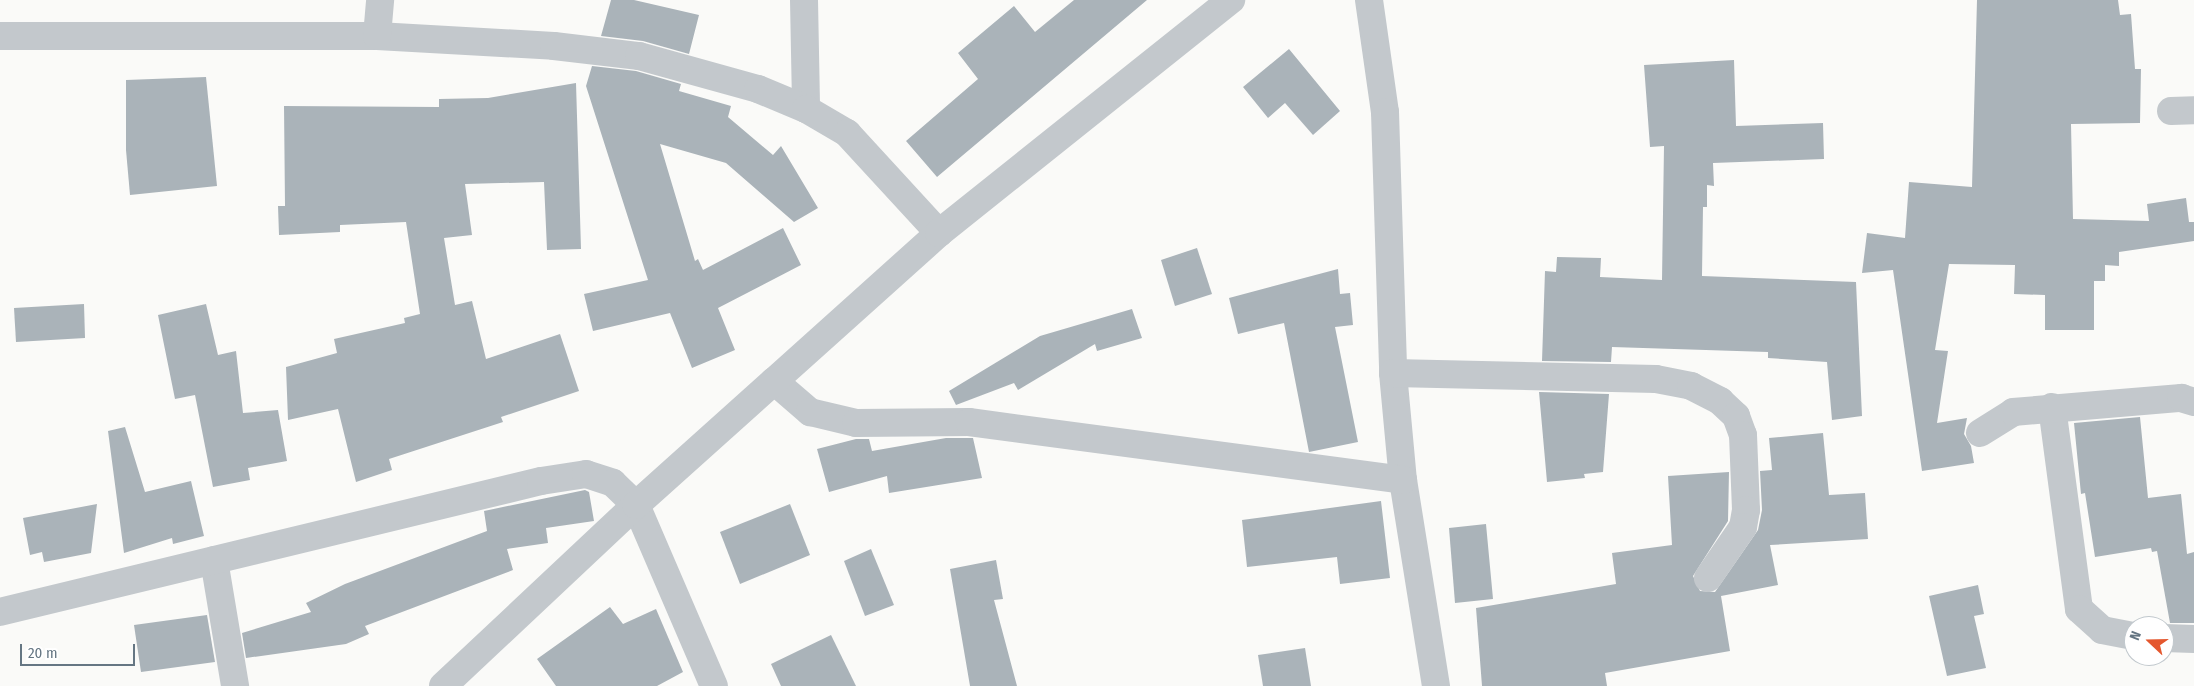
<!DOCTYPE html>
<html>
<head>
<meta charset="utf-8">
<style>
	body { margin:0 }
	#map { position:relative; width:2194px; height:686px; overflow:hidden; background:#fafaf8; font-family:"Fira Sans Condensed",sans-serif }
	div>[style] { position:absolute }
	.building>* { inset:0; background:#aab3b9 }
	.minor>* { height:28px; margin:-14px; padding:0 14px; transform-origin:14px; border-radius:14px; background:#c3c8cc }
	span { translate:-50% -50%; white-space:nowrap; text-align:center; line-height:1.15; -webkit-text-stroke:5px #fff; paint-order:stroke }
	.north { position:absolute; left:2124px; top:616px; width:50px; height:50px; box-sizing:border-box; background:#fff; border:1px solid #c1c8cd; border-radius:50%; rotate:291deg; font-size:14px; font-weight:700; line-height:20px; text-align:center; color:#657683 }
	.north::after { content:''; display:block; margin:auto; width:18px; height:22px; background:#e4572e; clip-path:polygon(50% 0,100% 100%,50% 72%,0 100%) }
	.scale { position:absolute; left:20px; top:644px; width:115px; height:22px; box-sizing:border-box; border:2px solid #657683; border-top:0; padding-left:6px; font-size:15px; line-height:18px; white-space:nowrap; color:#657683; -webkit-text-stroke:4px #fff; paint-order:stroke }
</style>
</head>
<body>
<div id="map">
	<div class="building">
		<i style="clip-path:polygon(611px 0,634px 0,699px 15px,689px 54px,643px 41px,601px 36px)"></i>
		<i style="clip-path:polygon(1074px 0,1147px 0,937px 177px,906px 141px,978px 79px,958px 53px,1014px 6px,1035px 32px)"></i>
		<i style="clip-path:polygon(1977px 0,2118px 0,2120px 15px,2131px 14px,2135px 69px,2141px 69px,2140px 123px,2071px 124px,2073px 219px,2149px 221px,2147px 204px,2186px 198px,2189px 222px,2194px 222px,2194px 241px,2119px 252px,2119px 266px,2105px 265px,2105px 281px,2094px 281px,2094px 330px,2045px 330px,2045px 295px,2014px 294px,2015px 265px,1949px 264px,1935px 350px,1948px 351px,1937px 423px,1967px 418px,1964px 434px,1971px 446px,1974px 463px,1922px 471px,1893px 270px,1862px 273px,1867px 233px,1905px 238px,1909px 182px,1972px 187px)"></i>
		<i style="clip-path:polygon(1289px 49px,1340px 111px,1313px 135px,1285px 103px,1268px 118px,1243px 87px)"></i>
		<i style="clip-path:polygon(1734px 60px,1736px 126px,1823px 123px,1824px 159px,1713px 163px,1714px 186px,1707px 185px,1707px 207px,1703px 207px,1702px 276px,1856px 282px,1862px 416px,1832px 420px,1827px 362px,1768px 358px,1768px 352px,1612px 347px,1611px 362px,1542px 361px,1545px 271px,1556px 272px,1557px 257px,1601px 258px,1600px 277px,1662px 280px,1664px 146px,1650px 147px,1644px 65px)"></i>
		<i style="clip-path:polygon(592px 66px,636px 71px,681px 84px,679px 91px,731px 106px,728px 117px,773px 155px,781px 146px,818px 208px,794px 222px,726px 163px,660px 144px,695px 261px,698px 259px,703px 270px,783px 228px,801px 265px,718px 308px,735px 350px,692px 368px,670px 313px,593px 331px,584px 294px,648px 280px,586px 86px)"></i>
		<i style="clip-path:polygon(206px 77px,217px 186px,130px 195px,126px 150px,126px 80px)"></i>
		<i style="clip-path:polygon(576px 83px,581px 249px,547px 250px,544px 182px,465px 184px,472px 235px,444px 238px,455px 305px,472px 301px,486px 359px,560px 334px,579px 391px,501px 417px,503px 422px,389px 459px,392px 470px,356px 482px,338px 409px,288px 420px,286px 367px,337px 353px,334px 339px,405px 323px,404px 318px,420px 314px,406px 222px,340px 225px,340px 232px,279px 235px,278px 206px,285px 206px,284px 106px,439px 107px,439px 99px,488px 98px)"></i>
		<i style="clip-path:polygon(1197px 248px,1212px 294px,1175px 306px,1161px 260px)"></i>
		<i style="clip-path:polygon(1338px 269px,1340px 294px,1350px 293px,1353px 325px,1335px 327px,1358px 442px,1309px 452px,1284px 323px,1238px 334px,1229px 298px)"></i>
		<i style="clip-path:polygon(84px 304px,85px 338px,16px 342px,14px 308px)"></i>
		<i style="clip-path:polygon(206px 304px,218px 355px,236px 351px,243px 413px,278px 410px,287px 461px,248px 468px,250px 480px,213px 487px,195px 395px,175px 399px,158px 315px)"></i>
		<i style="clip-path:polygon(1132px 309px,1142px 338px,1097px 351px,1095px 344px,1018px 390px,1014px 383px,956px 405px,949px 391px,1040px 336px)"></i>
		<i style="clip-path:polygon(1539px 392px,1609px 394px,1603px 472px,1584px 474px,1585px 478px,1547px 482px)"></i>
		<i style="clip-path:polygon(2140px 417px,2148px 498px,2181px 494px,2187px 554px,2194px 552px,2194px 623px,2170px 623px,2157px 551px,2152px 552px,2151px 548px,2095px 557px,2085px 493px,2081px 494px,2074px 423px)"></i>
		<i style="clip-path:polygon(125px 427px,145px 492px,191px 481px,204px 536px,173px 544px,172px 538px,124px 553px,108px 431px)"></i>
		<i style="clip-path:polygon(1823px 433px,1829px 495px,1865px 493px,1868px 539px,1770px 545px,1778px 585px,1721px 596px,1730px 651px,1605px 673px,1607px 686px,1482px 686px,1476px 608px,1616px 584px,1612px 553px,1672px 545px,1668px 476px,1729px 472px,1728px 521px,1693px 576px,1700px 591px,1715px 592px,1758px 530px,1762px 510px,1760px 471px,1772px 470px,1769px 438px)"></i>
		<i style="clip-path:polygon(946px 438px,973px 438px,982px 478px,889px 493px,887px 476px,829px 492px,817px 449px,856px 439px,869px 439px,872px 451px)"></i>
		<i style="clip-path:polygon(585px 490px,589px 492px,594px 521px,546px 528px,548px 543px,507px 549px,513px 570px,365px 626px,369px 634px,346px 644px,246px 658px,242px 633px,311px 612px,306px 603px,345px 584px,487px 531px,484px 511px)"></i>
		<i style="clip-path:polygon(1381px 501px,1390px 578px,1340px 584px,1337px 557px,1247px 567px,1242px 520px)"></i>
		<i style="clip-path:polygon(97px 504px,91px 553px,44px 562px,42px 552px,30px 555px,23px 518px)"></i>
		<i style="clip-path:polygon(790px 504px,810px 555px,740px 584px,720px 532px)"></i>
		<i style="clip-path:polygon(1486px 524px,1493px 599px,1455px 603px,1449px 528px)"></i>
		<i style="clip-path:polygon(871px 549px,894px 605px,865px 616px,844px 561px)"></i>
		<i style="clip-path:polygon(996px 560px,1003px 599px,994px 600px,1017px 686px,970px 686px,950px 569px)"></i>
		<i style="clip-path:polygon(1978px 585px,1984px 614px,1974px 616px,1986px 668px,1947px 676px,1929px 596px)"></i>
		<i style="clip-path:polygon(610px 607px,623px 624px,656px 609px,683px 672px,657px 686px,556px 686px,537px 659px)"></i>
		<i style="clip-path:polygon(207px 615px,215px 662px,141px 672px,134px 625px)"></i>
		<i style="clip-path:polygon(831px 635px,856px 686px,781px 686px,771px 664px)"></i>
		<i style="clip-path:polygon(1305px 648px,1311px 686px,1263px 686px,1258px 655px)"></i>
	</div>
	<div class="minor">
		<i style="left:804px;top:0;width:109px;rotate:88.9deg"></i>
		<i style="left:1369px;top:0;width:113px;rotate:81.9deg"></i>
		<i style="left:1385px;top:112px;width:261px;rotate:88.2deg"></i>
		<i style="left:1393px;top:373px;width:107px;rotate:84.7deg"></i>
		<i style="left:1403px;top:480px;width:209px;rotate:80.9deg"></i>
		<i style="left:0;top:36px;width:377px"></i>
		<i style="left:377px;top:36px;width:177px;rotate:3.2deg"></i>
		<i style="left:554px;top:46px;width:86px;rotate:6.7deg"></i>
		<i style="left:639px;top:56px;width:123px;rotate:15.5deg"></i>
		<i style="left:758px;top:89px;width:52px;rotate:22.6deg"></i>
		<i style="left:806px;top:109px;width:48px;rotate:30.3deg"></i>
		<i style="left:847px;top:133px;width:136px;rotate:47.4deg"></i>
		<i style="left:377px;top:36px;width:36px;rotate:-85deg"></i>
		<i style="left:2171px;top:111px;width:23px;rotate:-2deg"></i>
		<i style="left:1393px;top:373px;width:263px;rotate:1.3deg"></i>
		<i style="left:1656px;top:379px;width:36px;rotate:11deg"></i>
		<i style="left:1691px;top:386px;width:33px;rotate:27deg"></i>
		<i style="left:1720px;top:401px;width:22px;rotate:43deg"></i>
		<i style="left:1736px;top:416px;width:20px;rotate:70deg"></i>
		<i style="left:1743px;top:435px;width:75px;rotate:87.7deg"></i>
		<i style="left:1746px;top:510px;width:17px;rotate:100deg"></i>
		<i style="left:1743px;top:527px;width:62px;rotate:124.5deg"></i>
		<i style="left:774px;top:381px;width:48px;rotate:40.7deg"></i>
		<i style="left:810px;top:412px;width:47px;rotate:13.4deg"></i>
		<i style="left:856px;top:423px;width:113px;rotate:-0.5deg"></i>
		<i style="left:969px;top:422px;width:438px;rotate:7.6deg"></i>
		<i style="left:2052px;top:407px;width:204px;rotate:82.4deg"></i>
		<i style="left:2079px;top:609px;width:31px;rotate:42deg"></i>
		<i style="left:2102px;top:630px;width:33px;rotate:11deg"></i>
		<i style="left:1980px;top:433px;width:39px;rotate:-32deg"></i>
		<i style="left:2013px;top:412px;width:169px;rotate:-4.8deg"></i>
		<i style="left:2181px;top:398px;width:14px;rotate:17deg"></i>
		<i style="left:214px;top:560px;width:128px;rotate:80.5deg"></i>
		<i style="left:0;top:612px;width:557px;rotate:-13.61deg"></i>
		<i style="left:541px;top:481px;width:46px;rotate:-8.8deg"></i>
		<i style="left:586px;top:474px;width:28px;rotate:18deg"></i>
		<i style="left:613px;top:483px;width:32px;rotate:44deg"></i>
		<i style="left:636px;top:505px;width:197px;rotate:66.7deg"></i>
		<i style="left:2164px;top:638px;width:30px;rotate:2deg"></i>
		<i style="left:443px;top:686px;width:265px;rotate:-43.2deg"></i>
		<i style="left:636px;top:505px;width:407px;rotate:-41.9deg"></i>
		<i style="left:939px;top:233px;width:374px;rotate:-38.6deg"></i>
	</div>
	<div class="north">N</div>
	<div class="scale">20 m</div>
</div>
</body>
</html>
